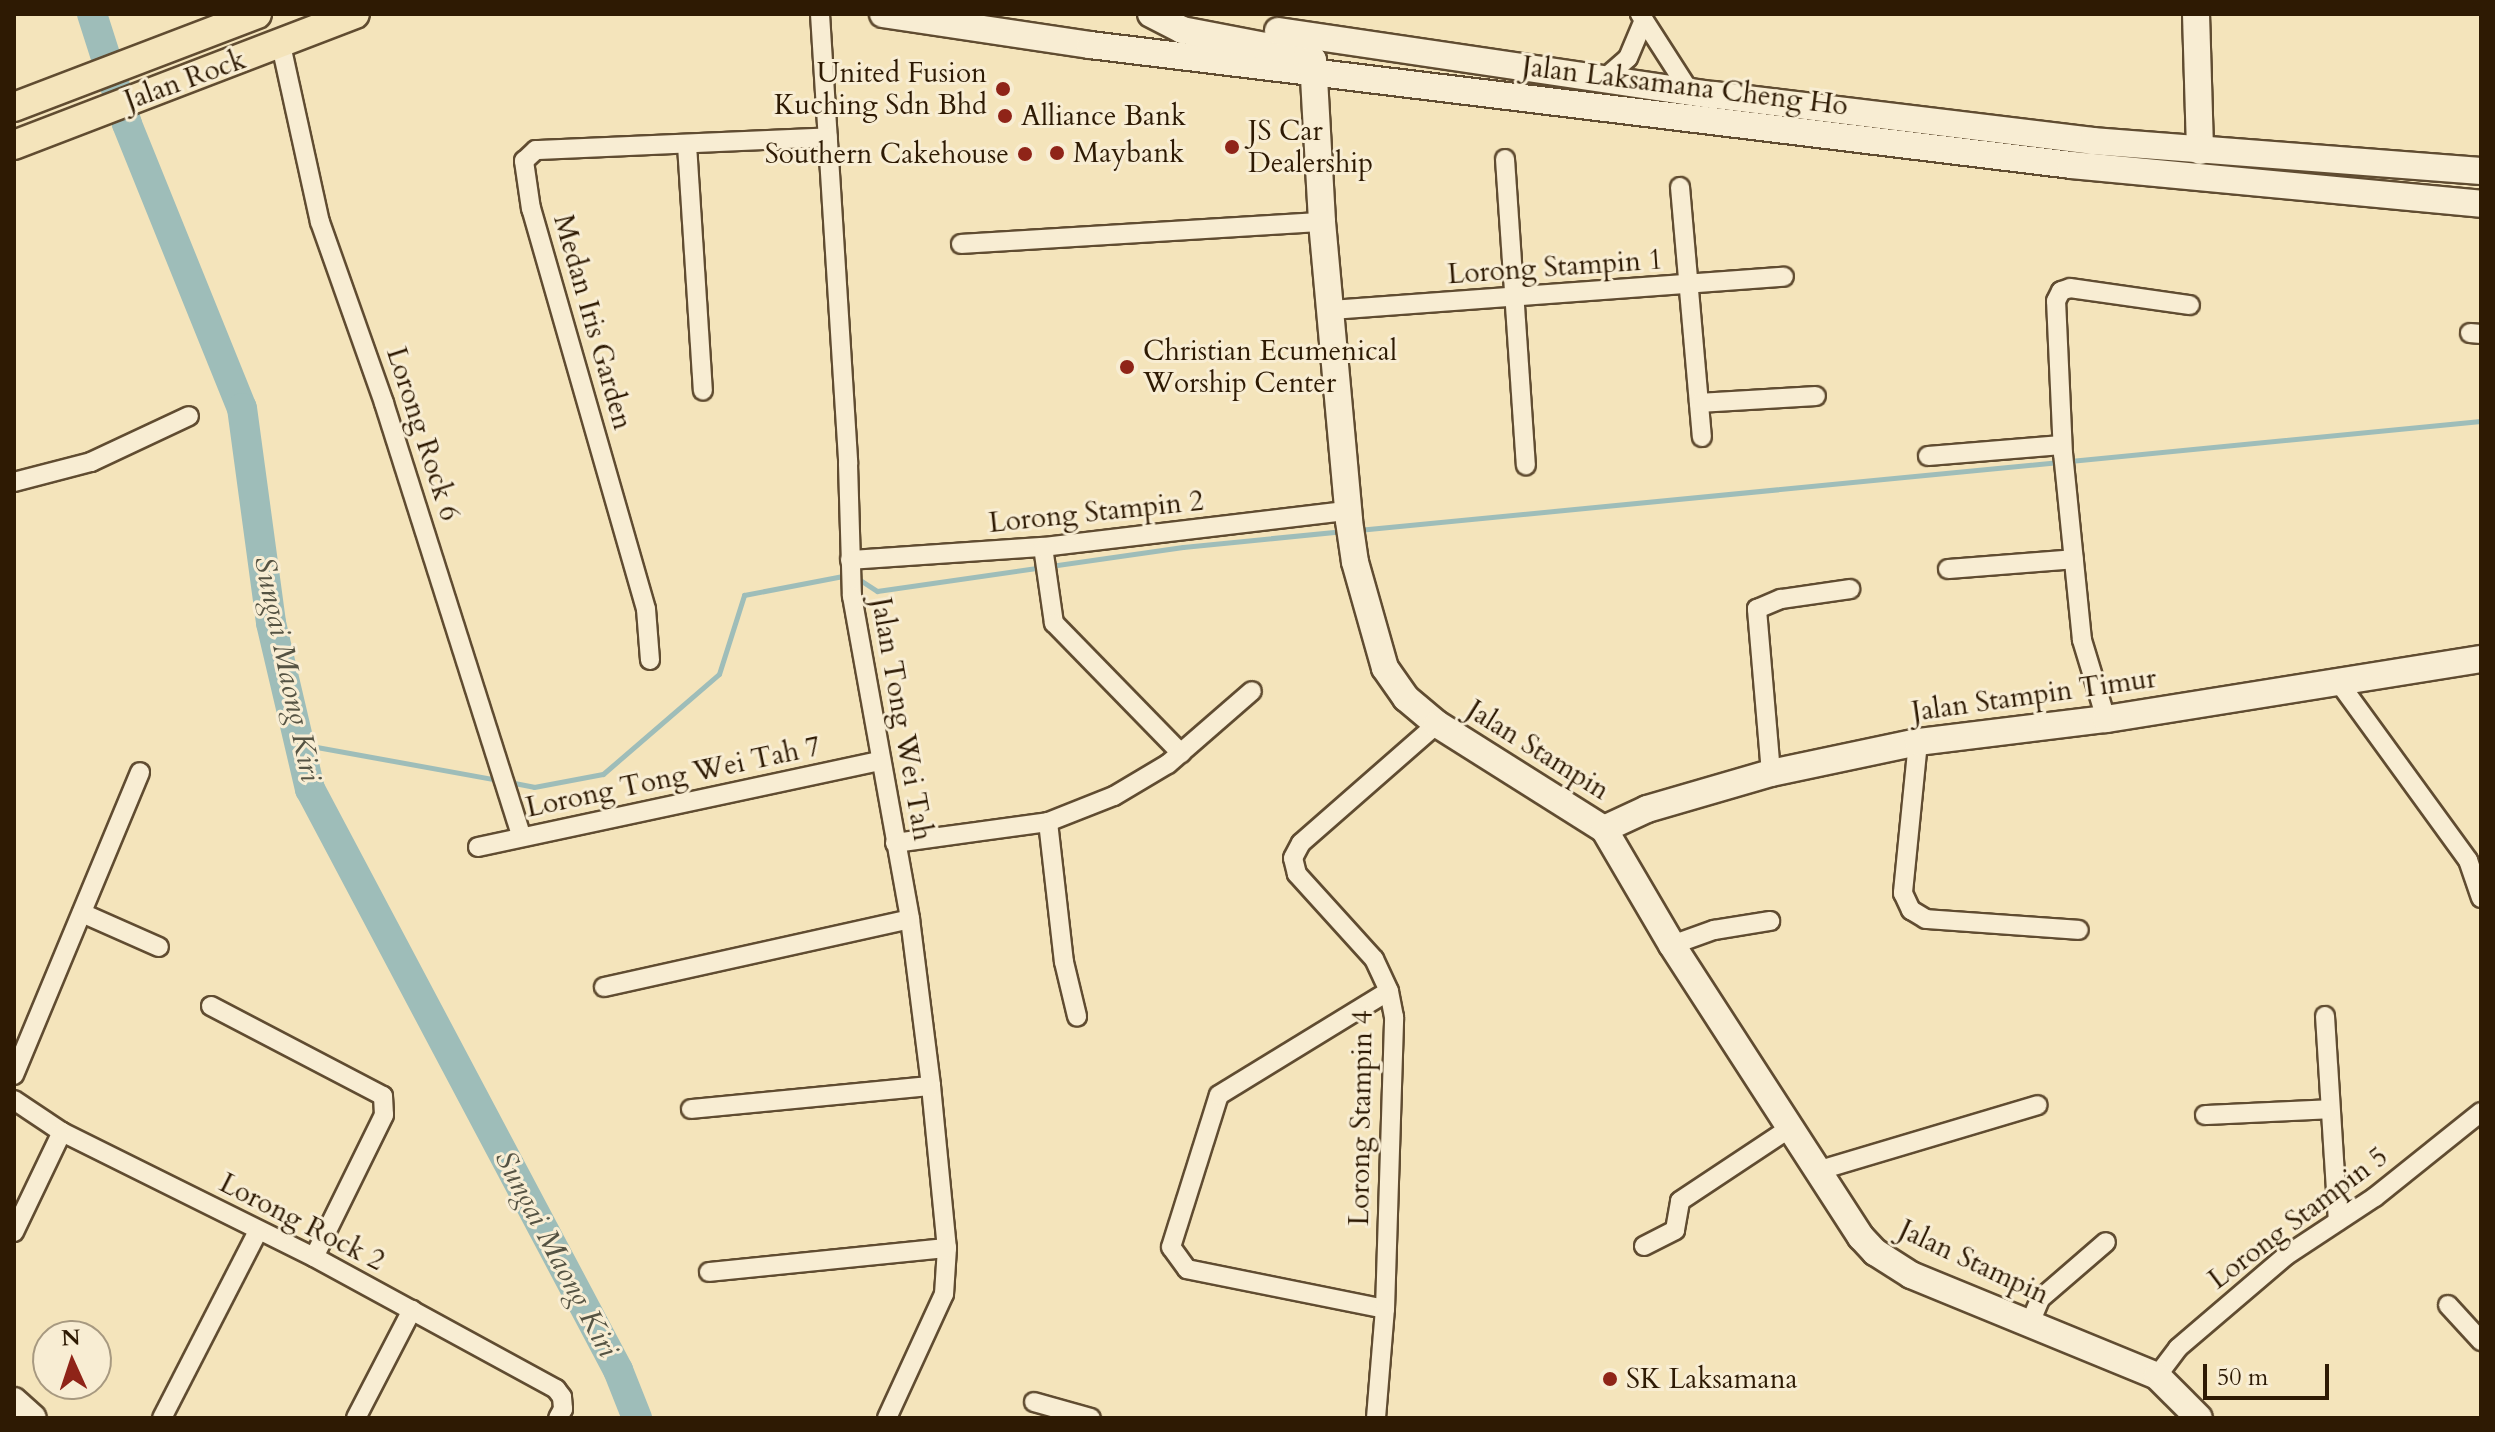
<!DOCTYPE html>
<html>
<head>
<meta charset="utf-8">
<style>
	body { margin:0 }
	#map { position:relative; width:2495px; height:1432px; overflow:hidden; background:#f4e4bb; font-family:Cardo,serif }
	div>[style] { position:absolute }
	.stream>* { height:5px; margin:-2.5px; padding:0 2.5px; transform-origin:2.5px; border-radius:2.5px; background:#9ebdb9 }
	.river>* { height:30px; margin:-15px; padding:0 15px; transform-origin:15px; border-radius:15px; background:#9ebdb9 }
	.roads { filter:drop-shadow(2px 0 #604c31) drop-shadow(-2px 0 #604c31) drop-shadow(0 2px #604c31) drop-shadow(0 -2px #604c31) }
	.street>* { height:18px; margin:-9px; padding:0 9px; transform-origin:9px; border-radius:9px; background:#f8edd3 }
	.secondary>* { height:26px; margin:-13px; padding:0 13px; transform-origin:13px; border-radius:13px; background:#f8edd3 }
	.primary>* { height:28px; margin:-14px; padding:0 14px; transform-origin:14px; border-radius:14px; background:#f4e4bb }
	.dots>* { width:22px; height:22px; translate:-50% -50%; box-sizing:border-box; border:4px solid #f8edd3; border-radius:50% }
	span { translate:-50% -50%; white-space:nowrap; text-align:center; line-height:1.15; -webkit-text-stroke:6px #f8edd3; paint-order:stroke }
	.poi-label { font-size:28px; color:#2e1a03 }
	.right { translate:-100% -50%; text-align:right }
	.left { translate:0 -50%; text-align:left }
	.street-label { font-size:28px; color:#2e1a03 }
	.water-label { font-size:30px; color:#555343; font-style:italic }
	.frame { position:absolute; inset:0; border:16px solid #2e1a03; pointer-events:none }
	.north { position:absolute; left:32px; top:1320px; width:80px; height:80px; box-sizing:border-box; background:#f8edd3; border:2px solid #a79980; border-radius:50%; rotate:357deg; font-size:22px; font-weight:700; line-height:32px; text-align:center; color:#2e1a03 }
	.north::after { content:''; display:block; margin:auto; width:28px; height:36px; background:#8f2418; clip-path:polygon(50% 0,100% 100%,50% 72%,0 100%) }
	.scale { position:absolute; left:2203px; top:1364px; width:126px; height:36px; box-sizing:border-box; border:4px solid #2e1a03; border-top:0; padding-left:10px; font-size:24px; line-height:28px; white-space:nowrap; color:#2e1a03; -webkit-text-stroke:6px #f8edd3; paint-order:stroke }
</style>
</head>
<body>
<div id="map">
	<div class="stream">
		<i style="left:1358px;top:530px;width:1128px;rotate:-5.54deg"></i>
		<i style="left:857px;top:578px;width:24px;rotate:33deg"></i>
		<i style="left:877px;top:591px;width:309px;rotate:-8.2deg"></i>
		<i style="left:1183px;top:547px;width:162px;rotate:-5.7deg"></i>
		<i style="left:300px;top:744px;width:202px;rotate:10.3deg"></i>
		<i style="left:509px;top:782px;width:25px;rotate:11deg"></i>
		<i style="left:534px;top:787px;width:70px;rotate:-10.7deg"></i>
		<i style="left:603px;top:774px;width:153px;rotate:-40.8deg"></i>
		<i style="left:719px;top:674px;width:83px;rotate:-72.4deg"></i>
		<i style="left:744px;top:595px;width:106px;rotate:-10.9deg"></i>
	</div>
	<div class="river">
		<i style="left:92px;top:14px;width:115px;rotate:72.3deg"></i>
		<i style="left:127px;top:124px;width:306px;rotate:68deg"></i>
		<i style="left:242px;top:408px;width:217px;rotate:82.3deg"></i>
		<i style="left:271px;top:623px;width:171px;rotate:76.8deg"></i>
		<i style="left:310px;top:789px;width:658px;rotate:62.07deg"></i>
		<i style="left:618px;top:1370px;width:52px;rotate:68.4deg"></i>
	</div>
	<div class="roads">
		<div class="street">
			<i style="left:820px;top:14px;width:451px;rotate:86.4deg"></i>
			<i style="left:848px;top:464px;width:132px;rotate:88.3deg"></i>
			<i style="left:852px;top:596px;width:328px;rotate:79.8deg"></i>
			<i style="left:910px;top:919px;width:168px;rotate:82.8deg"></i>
			<i style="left:931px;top:1086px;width:163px;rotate:84.4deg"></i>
			<i style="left:947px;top:1248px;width:46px;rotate:93.7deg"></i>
			<i style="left:944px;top:1294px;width:136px;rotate:114.7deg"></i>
			<i style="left:1640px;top:14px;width:93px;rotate:57.3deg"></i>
			<i style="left:281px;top:45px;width:181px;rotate:77.6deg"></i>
			<i style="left:320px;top:222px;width:192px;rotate:70.5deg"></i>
			<i style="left:384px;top:403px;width:455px;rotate:72.4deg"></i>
			<i style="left:1605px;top:78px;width:30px;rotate:-41deg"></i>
			<i style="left:1628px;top:58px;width:41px;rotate:-67.2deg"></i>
			<i style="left:687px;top:145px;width:246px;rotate:86.3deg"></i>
			<i style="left:1505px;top:159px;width:307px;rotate:86.1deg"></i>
			<i style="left:1680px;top:187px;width:251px;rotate:85deg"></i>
			<i style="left:961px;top:244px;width:362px;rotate:-3.5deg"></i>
			<i style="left:1330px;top:310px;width:455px;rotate:-4.2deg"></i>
			<i style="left:2470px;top:333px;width:11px;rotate:5deg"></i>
			<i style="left:1699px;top:403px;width:117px;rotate:-3.4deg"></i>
			<i style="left:1928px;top:456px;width:134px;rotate:-4.7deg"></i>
			<i style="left:14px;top:482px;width:80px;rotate:-14.6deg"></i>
			<i style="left:91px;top:462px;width:108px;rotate:-25.1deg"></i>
			<i style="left:1043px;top:547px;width:77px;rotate:81.8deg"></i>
			<i style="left:1054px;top:623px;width:182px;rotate:45.7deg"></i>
			<i style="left:850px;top:560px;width:193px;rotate:-3.9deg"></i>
			<i style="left:1043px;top:547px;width:306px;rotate:-6.8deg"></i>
			<i style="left:1948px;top:569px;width:126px;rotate:-4.5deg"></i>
			<i style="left:650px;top:660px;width:51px;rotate:-94.5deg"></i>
			<i style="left:646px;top:609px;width:416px;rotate:-106deg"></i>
			<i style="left:531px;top:209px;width:49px;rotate:-98.3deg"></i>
			<i style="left:524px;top:161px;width:16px;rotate:-43deg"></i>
			<i style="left:536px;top:150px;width:292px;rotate:-2.5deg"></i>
			<i style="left:2340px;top:684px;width:218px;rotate:54deg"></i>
			<i style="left:2468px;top:860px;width:40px;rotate:71.1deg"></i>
			<i style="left:2106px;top:719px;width:83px;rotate:-106.9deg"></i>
			<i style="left:2082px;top:640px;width:187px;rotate:-95.8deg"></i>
			<i style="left:2063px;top:454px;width:153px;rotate:-92.6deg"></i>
			<i style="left:2056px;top:301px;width:11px;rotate:-63deg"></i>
			<i style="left:2061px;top:291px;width:9px;rotate:-18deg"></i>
			<i style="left:2070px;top:288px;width:121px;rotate:8.1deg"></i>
			<i style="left:1918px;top:742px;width:152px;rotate:95.7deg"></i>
			<i style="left:1903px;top:893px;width:19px;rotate:65deg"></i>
			<i style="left:1911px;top:910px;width:17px;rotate:31deg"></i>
			<i style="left:1926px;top:919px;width:153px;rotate:4.1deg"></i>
			<i style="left:1771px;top:773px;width:165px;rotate:-94.9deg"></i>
			<i style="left:1757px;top:609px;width:26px;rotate:-23deg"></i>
			<i style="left:1781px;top:599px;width:70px;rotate:-8.2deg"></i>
			<i style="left:1048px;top:822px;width:141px;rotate:83.5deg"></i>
			<i style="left:1064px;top:962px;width:56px;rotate:76.5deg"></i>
			<i style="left:895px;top:843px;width:154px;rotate:-7.8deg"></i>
			<i style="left:1048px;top:822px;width:71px;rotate:-21.5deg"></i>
			<i style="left:1114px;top:796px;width:63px;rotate:-30.7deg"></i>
			<i style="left:1168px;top:764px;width:111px;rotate:-41deg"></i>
			<i style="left:478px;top:847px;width:411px;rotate:-12.1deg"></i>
			<i style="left:82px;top:913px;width:84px;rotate:23.8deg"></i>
			<i style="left:1672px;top:945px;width:45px;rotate:-19.7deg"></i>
			<i style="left:1714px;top:930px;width:57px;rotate:-9.1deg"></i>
			<i style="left:604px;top:987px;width:313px;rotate:-12.5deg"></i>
			<i style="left:211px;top:1006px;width:194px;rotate:27.6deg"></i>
			<i style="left:383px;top:1096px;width:19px;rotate:87deg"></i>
			<i style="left:384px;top:1115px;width:158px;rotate:116.2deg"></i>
			<i style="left:2325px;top:1016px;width:205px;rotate:86.4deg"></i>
			<i style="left:14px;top:1075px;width:328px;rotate:-67.4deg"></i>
			<i style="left:14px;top:1100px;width:58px;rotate:33.7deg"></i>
			<i style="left:62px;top:1132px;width:281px;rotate:26.4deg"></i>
			<i style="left:314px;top:1257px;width:276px;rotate:28.6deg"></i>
			<i style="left:556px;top:1389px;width:10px;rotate:53deg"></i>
			<i style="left:562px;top:1397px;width:12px;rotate:85deg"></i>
			<i style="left:563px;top:1409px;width:10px;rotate:119deg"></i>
			<i style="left:691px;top:1109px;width:241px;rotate:-5.5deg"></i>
			<i style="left:2205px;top:1115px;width:125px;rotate:-2.7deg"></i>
			<i style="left:1820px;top:1170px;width:227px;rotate:-16.6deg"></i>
			<i style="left:14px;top:1232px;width:111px;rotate:-64.4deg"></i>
			<i style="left:1644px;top:1246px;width:35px;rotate:-27deg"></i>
			<i style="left:1675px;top:1230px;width:29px;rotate:-80deg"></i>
			<i style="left:1680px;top:1201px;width:132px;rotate:-33.6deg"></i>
			<i style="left:709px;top:1272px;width:239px;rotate:-5.8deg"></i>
			<i style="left:2448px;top:1305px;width:49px;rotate:47.5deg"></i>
			<i style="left:1385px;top:1309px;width:202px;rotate:-168.6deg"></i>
			<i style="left:1187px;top:1269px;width:27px;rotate:-126deg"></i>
			<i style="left:1171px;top:1247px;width:159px;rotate:-72.5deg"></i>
			<i style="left:1219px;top:1095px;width:199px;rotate:-31.5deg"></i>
			<i style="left:2030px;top:1323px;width:26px;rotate:-67deg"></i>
			<i style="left:2040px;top:1299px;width:87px;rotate:-40.8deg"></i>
			<i style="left:2157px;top:1376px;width:35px;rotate:-53deg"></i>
			<i style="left:2178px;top:1348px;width:143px;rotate:-40.5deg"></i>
			<i style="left:2287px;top:1255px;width:105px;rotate:-33.4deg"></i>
			<i style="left:2375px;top:1197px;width:136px;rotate:-38.7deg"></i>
			<i style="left:1034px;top:1402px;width:59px;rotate:15.7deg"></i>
			<i style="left:162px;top:1418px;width:210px;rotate:-62.8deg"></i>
			<i style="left:356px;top:1418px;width:122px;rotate:-62.6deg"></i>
			<i style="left:1376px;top:1418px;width:109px;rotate:-85.3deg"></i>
			<i style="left:1385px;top:1309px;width:292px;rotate:-88.2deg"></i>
			<i style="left:1394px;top:1017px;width:26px;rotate:-101deg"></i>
			<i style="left:1389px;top:991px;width:35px;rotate:-115deg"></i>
			<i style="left:1374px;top:959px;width:115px;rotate:-132.2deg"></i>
			<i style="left:1297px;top:874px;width:16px;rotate:-104deg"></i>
			<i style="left:1293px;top:858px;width:17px;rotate:-62deg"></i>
			<i style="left:1301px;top:843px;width:181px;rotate:-41.2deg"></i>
		</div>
		<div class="secondary">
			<i style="left:883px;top:14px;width:209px;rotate:8.5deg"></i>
			<i style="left:1090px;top:45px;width:988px;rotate:6.97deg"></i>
			<i style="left:2071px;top:165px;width:412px;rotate:5.4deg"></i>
			<i style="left:1151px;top:14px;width:35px;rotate:27deg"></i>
			<i style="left:1182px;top:30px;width:127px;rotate:10.9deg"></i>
			<i style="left:1307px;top:54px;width:8px;rotate:45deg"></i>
			<i style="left:1313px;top:60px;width:162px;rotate:86.8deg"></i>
			<i style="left:1322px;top:222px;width:300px;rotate:84.8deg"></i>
			<i style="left:1349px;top:521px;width:41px;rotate:81.7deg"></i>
			<i style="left:1355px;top:562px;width:110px;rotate:74.2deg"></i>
			<i style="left:1385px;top:668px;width:37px;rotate:55deg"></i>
			<i style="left:1406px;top:698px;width:40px;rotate:40deg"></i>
			<i style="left:1437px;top:724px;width:197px;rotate:32.2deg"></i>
			<i style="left:1604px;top:829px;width:134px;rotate:59.6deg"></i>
			<i style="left:1672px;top:945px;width:348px;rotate:57.1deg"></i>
			<i style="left:1861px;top:1237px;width:21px;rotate:47deg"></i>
			<i style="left:1875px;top:1252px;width:43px;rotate:32.6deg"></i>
			<i style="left:1911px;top:1275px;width:266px;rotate:22.3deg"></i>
			<i style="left:2157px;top:1376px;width:59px;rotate:45deg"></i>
			<i style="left:2196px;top:14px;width:137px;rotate:88.3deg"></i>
			<i style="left:1278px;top:31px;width:441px;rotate:8.4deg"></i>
			<i style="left:1714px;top:95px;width:381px;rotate:6.9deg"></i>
			<i style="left:2092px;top:141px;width:390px;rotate:4.4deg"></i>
			<i style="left:1604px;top:829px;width:47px;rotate:-24.9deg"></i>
			<i style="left:1647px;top:809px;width:129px;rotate:-16.2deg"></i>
			<i style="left:1771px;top:773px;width:150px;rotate:-11.9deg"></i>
			<i style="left:1918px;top:742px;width:189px;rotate:-7deg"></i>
			<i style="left:2106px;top:719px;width:380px;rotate:-9.1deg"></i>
			<i style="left:14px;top:1401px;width:25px;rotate:42deg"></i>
		</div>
		<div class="primary">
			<i style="left:14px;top:107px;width:260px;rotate:-20.9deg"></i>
			<i style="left:14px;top:145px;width:365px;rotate:-21deg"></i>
		</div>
	</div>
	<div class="dots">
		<i style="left:1003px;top:89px;background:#8f2418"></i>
		<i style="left:1005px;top:116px;background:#8f2418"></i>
		<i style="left:1232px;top:147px;background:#8f2418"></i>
		<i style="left:1057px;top:153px;background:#8f2418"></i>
		<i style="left:1025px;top:154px;background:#8f2418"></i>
		<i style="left:1127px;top:367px;background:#8f2418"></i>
		<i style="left:1610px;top:1379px;background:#8f2418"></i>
	</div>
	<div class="poi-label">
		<span class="right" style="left:987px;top:89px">United Fusion<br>Kuching Sdn Bhd</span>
		<span class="left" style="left:1021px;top:116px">Alliance Bank</span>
		<span class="left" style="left:1248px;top:147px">JS Car<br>Dealership</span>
		<span class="left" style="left:1073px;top:153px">Maybank</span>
		<span class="right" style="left:1009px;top:154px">Southern Cakehouse</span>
		<span class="left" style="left:1143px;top:367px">Christian Ecumenical<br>Worship Center</span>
		<span class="left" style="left:1626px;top:1379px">SK Laksamana</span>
	</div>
	<div class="street-label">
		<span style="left:185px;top:80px;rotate:-20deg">Jalan Rock</span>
		<span style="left:1685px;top:86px;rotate:7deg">Jalan Laksamana Cheng Ho</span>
		<span style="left:1555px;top:267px;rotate:-4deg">Lorong Stampin 1</span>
		<span style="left:593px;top:322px;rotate:74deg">Medan Iris Garden</span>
		<span style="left:423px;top:434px;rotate:72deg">Lorong Rock 6</span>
		<span style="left:1096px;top:512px;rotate:-6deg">Lorong Stampin 2</span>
		<span style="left:2034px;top:695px;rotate:-8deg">Jalan Stampin Timur</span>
		<span style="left:902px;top:719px;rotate:80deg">Jalan Tong Wei Tah</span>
		<span style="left:1538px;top:750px;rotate:32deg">Jalan Stampin</span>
		<span style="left:673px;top:777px;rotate:-12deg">Lorong Tong Wei Tah 7</span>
		<span style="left:1361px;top:1118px;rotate:-89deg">Lorong Stampin 4</span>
		<span style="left:2298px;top:1218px;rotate:-37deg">Lorong Stampin 5</span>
		<span style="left:302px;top:1222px;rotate:27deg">Lorong Rock 2</span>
		<span style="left:1974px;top:1262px;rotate:25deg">Jalan Stampin</span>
	</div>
	<div class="water-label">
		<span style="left:287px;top:669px;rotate:78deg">Sungai Maong Kiri</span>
		<span style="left:556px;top:1254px;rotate:62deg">Sungai Maong Kiri</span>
	</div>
	<div class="frame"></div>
	<div class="north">N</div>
	<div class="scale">50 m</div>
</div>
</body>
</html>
